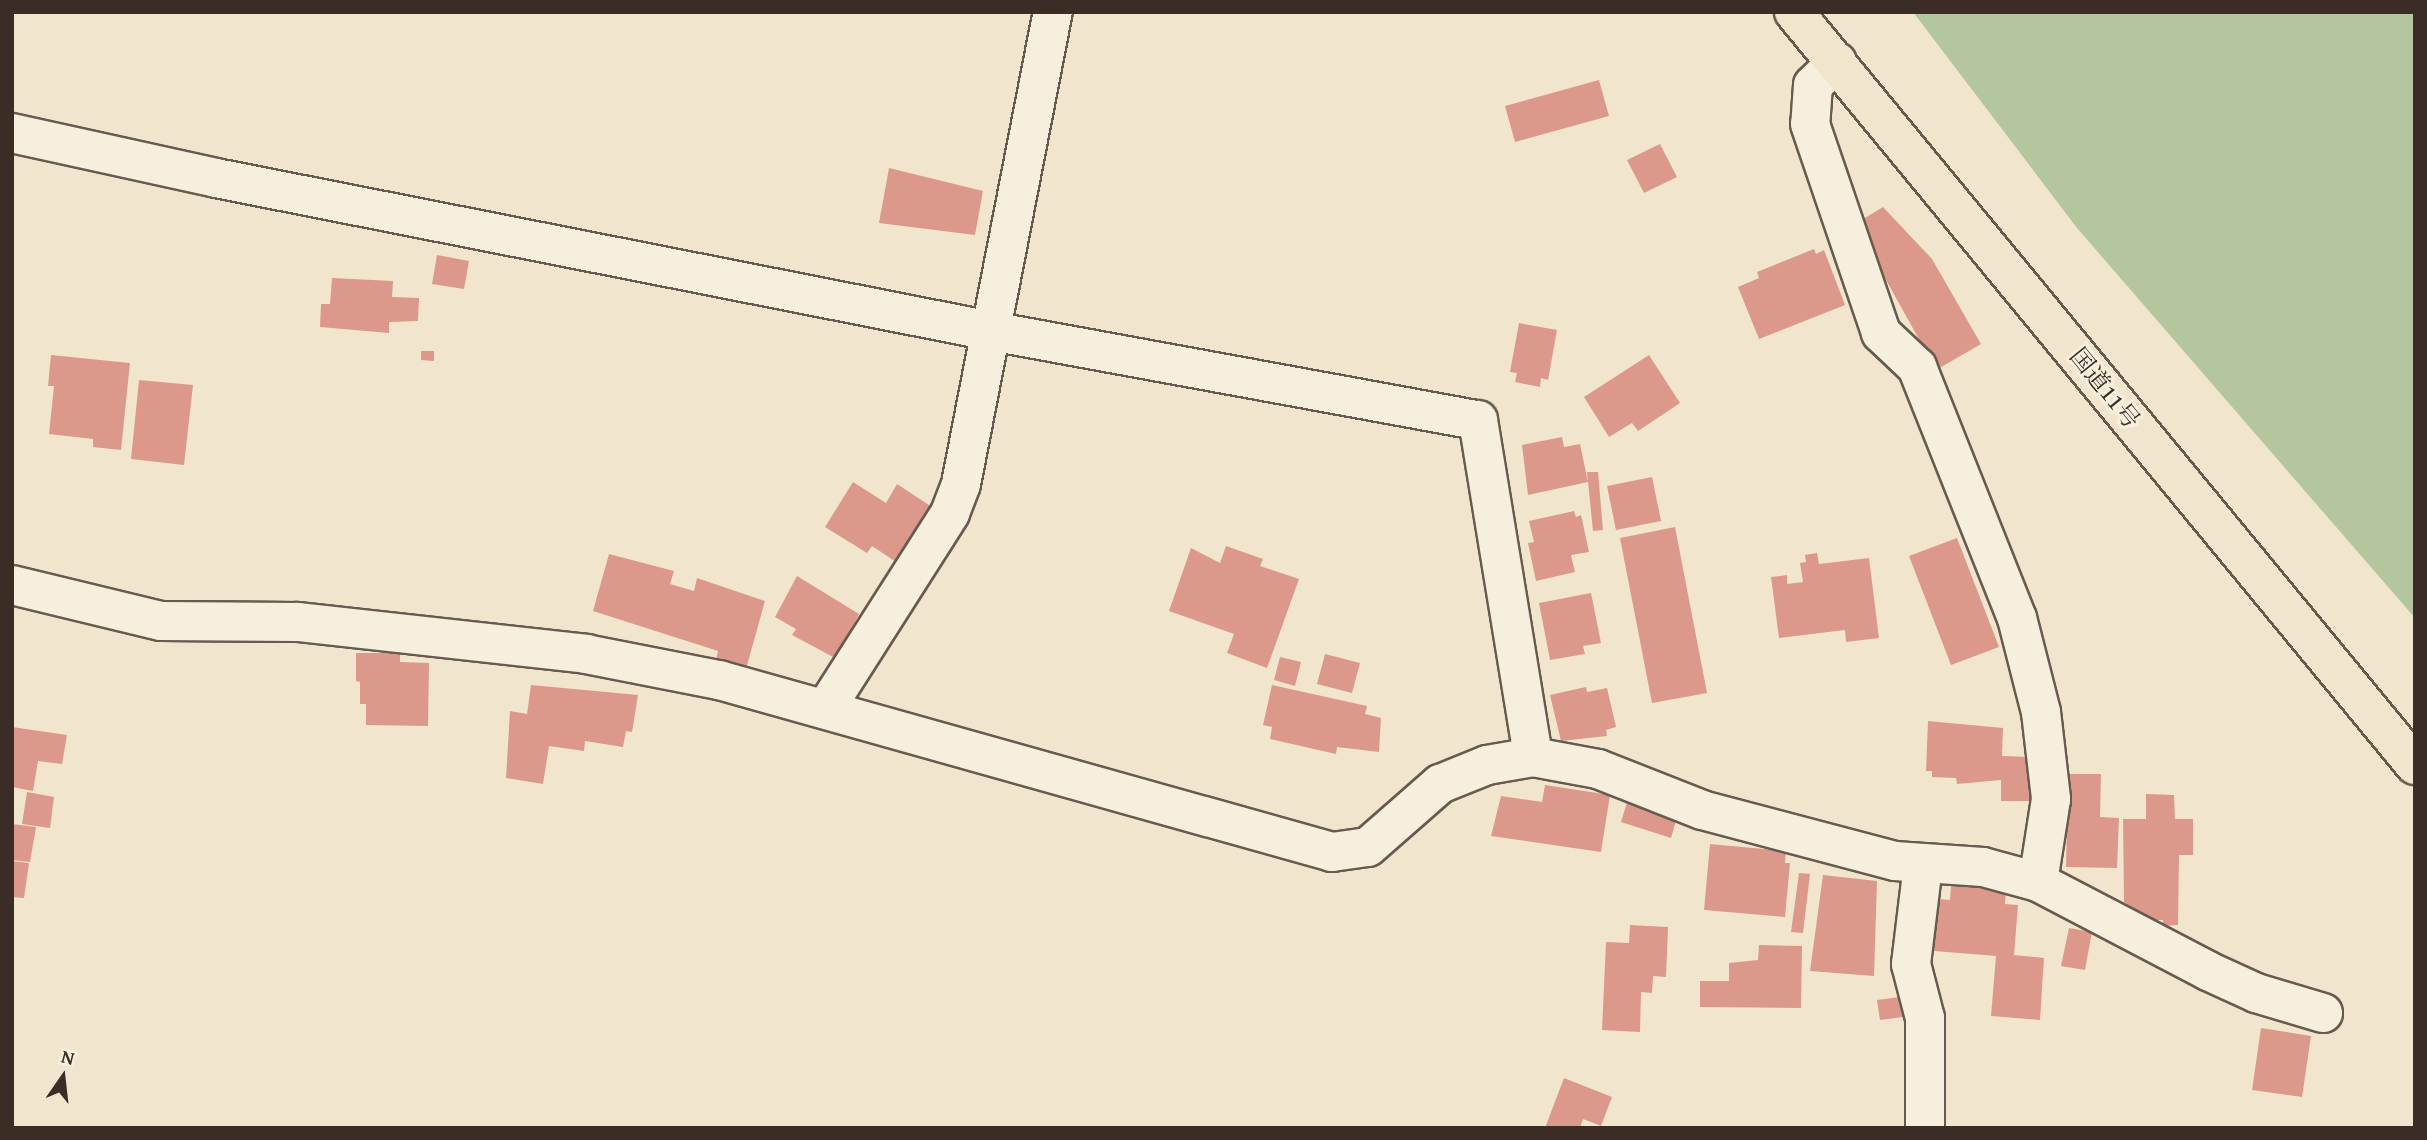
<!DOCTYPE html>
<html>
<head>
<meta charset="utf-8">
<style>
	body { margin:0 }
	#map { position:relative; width:2427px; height:1140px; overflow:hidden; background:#f1e6cd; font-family:"Gentium Book Plus","Noto Serif JP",serif }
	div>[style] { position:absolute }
	.green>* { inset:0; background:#b3c69d }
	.building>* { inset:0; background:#dc998b }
	.roads { filter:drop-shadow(2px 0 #685a4f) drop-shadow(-2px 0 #685a4f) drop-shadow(0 2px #685a4f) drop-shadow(0 -2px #685a4f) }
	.minor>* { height:38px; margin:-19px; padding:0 19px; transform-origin:19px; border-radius:19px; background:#f6efde }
	.trunk>* { height:38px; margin:-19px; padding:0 19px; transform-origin:19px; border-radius:19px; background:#f1e6cd }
	span { translate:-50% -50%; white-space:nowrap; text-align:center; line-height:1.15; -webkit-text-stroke:6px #f6efde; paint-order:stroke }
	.street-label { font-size:24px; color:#3b2c25 }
	.frame { position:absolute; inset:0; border:14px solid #3b2c25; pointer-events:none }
	.north { position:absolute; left:28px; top:1042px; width:70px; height:70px; -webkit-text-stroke:5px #f6efde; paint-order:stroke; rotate:14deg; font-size:19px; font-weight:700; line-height:28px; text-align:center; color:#3b2c25 }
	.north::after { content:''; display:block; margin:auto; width:24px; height:32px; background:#3b2c25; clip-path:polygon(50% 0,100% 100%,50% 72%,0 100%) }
</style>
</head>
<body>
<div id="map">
	<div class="green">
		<i style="clip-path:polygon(1913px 12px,2415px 12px,2415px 618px,2077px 228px)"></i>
	</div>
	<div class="building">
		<i style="clip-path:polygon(1599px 80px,1609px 116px,1515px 142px,1505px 106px)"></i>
		<i style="clip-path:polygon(1660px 144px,1677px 177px,1644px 193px,1627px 160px)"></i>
		<i style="clip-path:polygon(889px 168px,983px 191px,975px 235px,879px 223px)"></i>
		<i style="clip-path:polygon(1883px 207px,1932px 259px,1981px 344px,1936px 370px,1855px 224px)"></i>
		<i style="clip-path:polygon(1814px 249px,1816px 254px,1824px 250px,1845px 305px,1759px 339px,1738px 287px,1759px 278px,1757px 272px)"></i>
		<i style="clip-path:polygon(437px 255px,469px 261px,464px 289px,432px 284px)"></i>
		<i style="clip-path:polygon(332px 278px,393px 281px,392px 297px,419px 298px,418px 321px,389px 322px,389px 333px,320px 327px,321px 304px,330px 304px)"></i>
		<i style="clip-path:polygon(1519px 323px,1557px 330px,1548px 380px,1541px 378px,1540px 387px,1515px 382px,1517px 373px,1510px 372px)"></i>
		<i style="clip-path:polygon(421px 351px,434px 351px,434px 361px,421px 360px)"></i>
		<i style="clip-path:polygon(51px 355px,130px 363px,121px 450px,93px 447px,93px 439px,49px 434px,54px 386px,48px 386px)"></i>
		<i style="clip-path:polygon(1649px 355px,1680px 403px,1638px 431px,1632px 423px,1609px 437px,1584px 397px)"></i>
		<i style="clip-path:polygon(139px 380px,193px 385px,184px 465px,131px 459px)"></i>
		<i style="clip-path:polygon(1562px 437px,1564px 447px,1580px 444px,1588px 482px,1528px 495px,1522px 445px)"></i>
		<i style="clip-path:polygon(1587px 472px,1598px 472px,1603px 530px,1593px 531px)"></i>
		<i style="clip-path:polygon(1652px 477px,1661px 521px,1616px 530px,1607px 486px)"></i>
		<i style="clip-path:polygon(853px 482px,886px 503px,897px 484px,932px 507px,896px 562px,872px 546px,867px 553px,825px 527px)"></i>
		<i style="clip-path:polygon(1574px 511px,1576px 517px,1581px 515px,1589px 552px,1571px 555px,1575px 572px,1536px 581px,1528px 543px,1534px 542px,1529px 521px)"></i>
		<i style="clip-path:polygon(1675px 527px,1707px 693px,1652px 703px,1620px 538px)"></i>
		<i style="clip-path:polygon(1957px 538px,1999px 647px,1951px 665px,1909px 556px)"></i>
		<i style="clip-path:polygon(1226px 546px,1263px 559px,1260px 566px,1299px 579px,1267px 668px,1227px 653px,1234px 634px,1169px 611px,1191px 548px,1220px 563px)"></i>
		<i style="clip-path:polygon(1817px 553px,1819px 564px,1869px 558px,1879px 638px,1846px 642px,1845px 630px,1779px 638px,1771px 577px,1787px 575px,1787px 584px,1803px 582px,1800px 563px,1806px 562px,1805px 555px)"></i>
		<i style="clip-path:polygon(609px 554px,674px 571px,670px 584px,694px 591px,697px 578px,765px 601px,746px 669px,716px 660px,718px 651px,593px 611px)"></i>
		<i style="clip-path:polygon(797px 576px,859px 614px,835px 658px,792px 635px,796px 629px,775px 617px)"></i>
		<i style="clip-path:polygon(1591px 593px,1601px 643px,1583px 646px,1585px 654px,1550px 660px,1539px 603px)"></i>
		<i style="clip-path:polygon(356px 653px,400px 653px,400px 662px,429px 663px,428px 726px,366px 725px,366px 704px,360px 704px,360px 682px,356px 681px)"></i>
		<i style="clip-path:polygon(1325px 654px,1360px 663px,1352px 693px,1317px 684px)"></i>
		<i style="clip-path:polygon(1280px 657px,1301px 662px,1295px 686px,1274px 680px)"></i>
		<i style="clip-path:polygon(531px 685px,638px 695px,632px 732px,626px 731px,623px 747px,585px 741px,584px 751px,549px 746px,543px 784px,506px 778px,510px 711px,527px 714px)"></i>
		<i style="clip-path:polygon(1272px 685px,1367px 706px,1365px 714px,1381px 718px,1379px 752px,1337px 747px,1336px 754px,1270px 739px,1272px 727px,1263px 725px)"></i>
		<i style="clip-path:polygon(1586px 687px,1587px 692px,1607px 688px,1616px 727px,1606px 730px,1607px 736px,1561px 741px,1550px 695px)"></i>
		<i style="clip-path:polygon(1928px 721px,2003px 728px,2002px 756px,2031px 757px,2030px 801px,2001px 801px,2001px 780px,1957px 784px,1956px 778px,1932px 777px,1932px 771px,1926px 771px)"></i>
		<i style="clip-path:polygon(12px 727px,67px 735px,62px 764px,38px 761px,33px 791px,12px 787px)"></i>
		<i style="clip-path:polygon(2068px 774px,2101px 774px,2100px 817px,2119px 818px,2117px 868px,2066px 867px)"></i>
		<i style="clip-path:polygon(1545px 785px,1610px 795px,1601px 852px,1491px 836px,1501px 796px,1542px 802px)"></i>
		<i style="clip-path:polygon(27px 792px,54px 797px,50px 828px,22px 824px)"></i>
		<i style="clip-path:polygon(2146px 794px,2174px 795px,2175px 819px,2193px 819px,2193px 855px,2179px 855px,2178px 925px,2163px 926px,2163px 920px,2152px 920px,2124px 902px,2123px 819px,2146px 819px)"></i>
		<i style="clip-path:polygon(1627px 802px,1677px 817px,1671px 838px,1621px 822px)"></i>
		<i style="clip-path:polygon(12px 824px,36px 827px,30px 862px,12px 860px)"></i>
		<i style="clip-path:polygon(1710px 844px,1786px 851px,1785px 863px,1790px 863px,1785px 917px,1704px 910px)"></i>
		<i style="clip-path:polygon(12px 861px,29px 863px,24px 898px,12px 897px)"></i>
		<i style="clip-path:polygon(1799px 873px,1810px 874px,1803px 933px,1791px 932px)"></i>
		<i style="clip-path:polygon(1823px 875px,1877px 881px,1874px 976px,1810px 971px)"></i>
		<i style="clip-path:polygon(1951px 886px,2006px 890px,2005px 904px,2018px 905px,2014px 955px,2044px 958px,2040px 1020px,1991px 1016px,1996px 956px,1922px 950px,1925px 898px,1950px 900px)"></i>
		<i style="clip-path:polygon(1630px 925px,1668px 927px,1666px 977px,1653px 976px,1652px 993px,1641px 992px,1640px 1032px,1602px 1030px,1606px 942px,1629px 943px)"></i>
		<i style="clip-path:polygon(2069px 928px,2092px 932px,2085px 970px,2061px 966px)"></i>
		<i style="clip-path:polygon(1759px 945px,1802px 946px,1801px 1008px,1700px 1007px,1700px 981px,1729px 981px,1729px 963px,1758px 960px)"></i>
		<i style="clip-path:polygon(1900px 997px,1903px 1017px,1880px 1020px,1877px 1000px)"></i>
		<i style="clip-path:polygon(2261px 1028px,2311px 1036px,2302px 1097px,2252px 1090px)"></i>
		<i style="clip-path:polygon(1564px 1078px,1612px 1097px,1601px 1126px,1583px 1119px,1580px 1128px,1545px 1128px)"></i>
	</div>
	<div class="roads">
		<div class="minor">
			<i style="left:1837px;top:62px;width:33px;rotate:136deg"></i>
			<i style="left:1813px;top:85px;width:39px;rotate:94deg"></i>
			<i style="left:1810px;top:124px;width:221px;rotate:71.2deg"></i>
			<i style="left:1881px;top:333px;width:50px;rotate:43.4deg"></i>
			<i style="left:1917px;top:367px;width:270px;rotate:68.3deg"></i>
			<i style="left:2017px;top:618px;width:97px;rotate:75.7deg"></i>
			<i style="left:2041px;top:712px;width:88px;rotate:83.4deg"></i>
			<i style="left:2051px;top:799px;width:84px;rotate:98.9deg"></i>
			<i style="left:12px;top:133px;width:209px;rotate:12.4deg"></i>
			<i style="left:216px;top:178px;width:790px;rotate:11.17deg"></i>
			<i style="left:991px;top:331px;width:495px;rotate:10.4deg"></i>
			<i style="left:1478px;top:420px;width:341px;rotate:80.7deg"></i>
			<i style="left:12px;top:585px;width:153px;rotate:13.6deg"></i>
			<i style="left:161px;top:621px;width:137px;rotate:0.4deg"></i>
			<i style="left:298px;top:622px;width:290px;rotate:6.3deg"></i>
			<i style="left:586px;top:654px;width:136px;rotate:11.1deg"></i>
			<i style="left:719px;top:680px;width:637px;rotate:15.67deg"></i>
			<i style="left:1332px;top:852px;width:36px;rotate:-8deg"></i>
			<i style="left:1368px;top:847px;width:96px;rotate:-41.2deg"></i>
			<i style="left:1440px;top:784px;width:51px;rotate:-22deg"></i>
			<i style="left:1487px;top:765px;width:47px;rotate:-9.9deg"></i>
			<i style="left:1533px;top:757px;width:66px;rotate:10.5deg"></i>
			<i style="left:1598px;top:769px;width:112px;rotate:21.5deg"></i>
			<i style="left:1702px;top:810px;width:200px;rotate:14.8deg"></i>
			<i style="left:1895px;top:861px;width:88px;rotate:3.9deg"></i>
			<i style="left:1983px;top:867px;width:57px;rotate:15.3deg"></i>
			<i style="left:2038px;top:882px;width:192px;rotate:27.6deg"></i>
			<i style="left:2208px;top:971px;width:53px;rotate:24.6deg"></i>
			<i style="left:2256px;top:993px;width:70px;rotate:16.6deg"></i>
			<i style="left:826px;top:708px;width:231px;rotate:-57.5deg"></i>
			<i style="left:950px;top:513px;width:31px;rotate:-69deg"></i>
			<i style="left:961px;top:484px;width:481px;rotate:-79deg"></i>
			<i style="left:1923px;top:865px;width:100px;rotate:96.9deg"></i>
			<i style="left:1911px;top:964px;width:56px;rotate:75.5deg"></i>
			<i style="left:1925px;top:1018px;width:110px;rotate:90deg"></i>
		</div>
		<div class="trunk">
			<i style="left:1794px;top:12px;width:976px;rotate:50.49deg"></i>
		</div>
	</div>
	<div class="street-label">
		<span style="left:2105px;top:388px;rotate:51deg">国道11号</span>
	</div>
	<div class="frame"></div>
	<div class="north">N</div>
</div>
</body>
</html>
